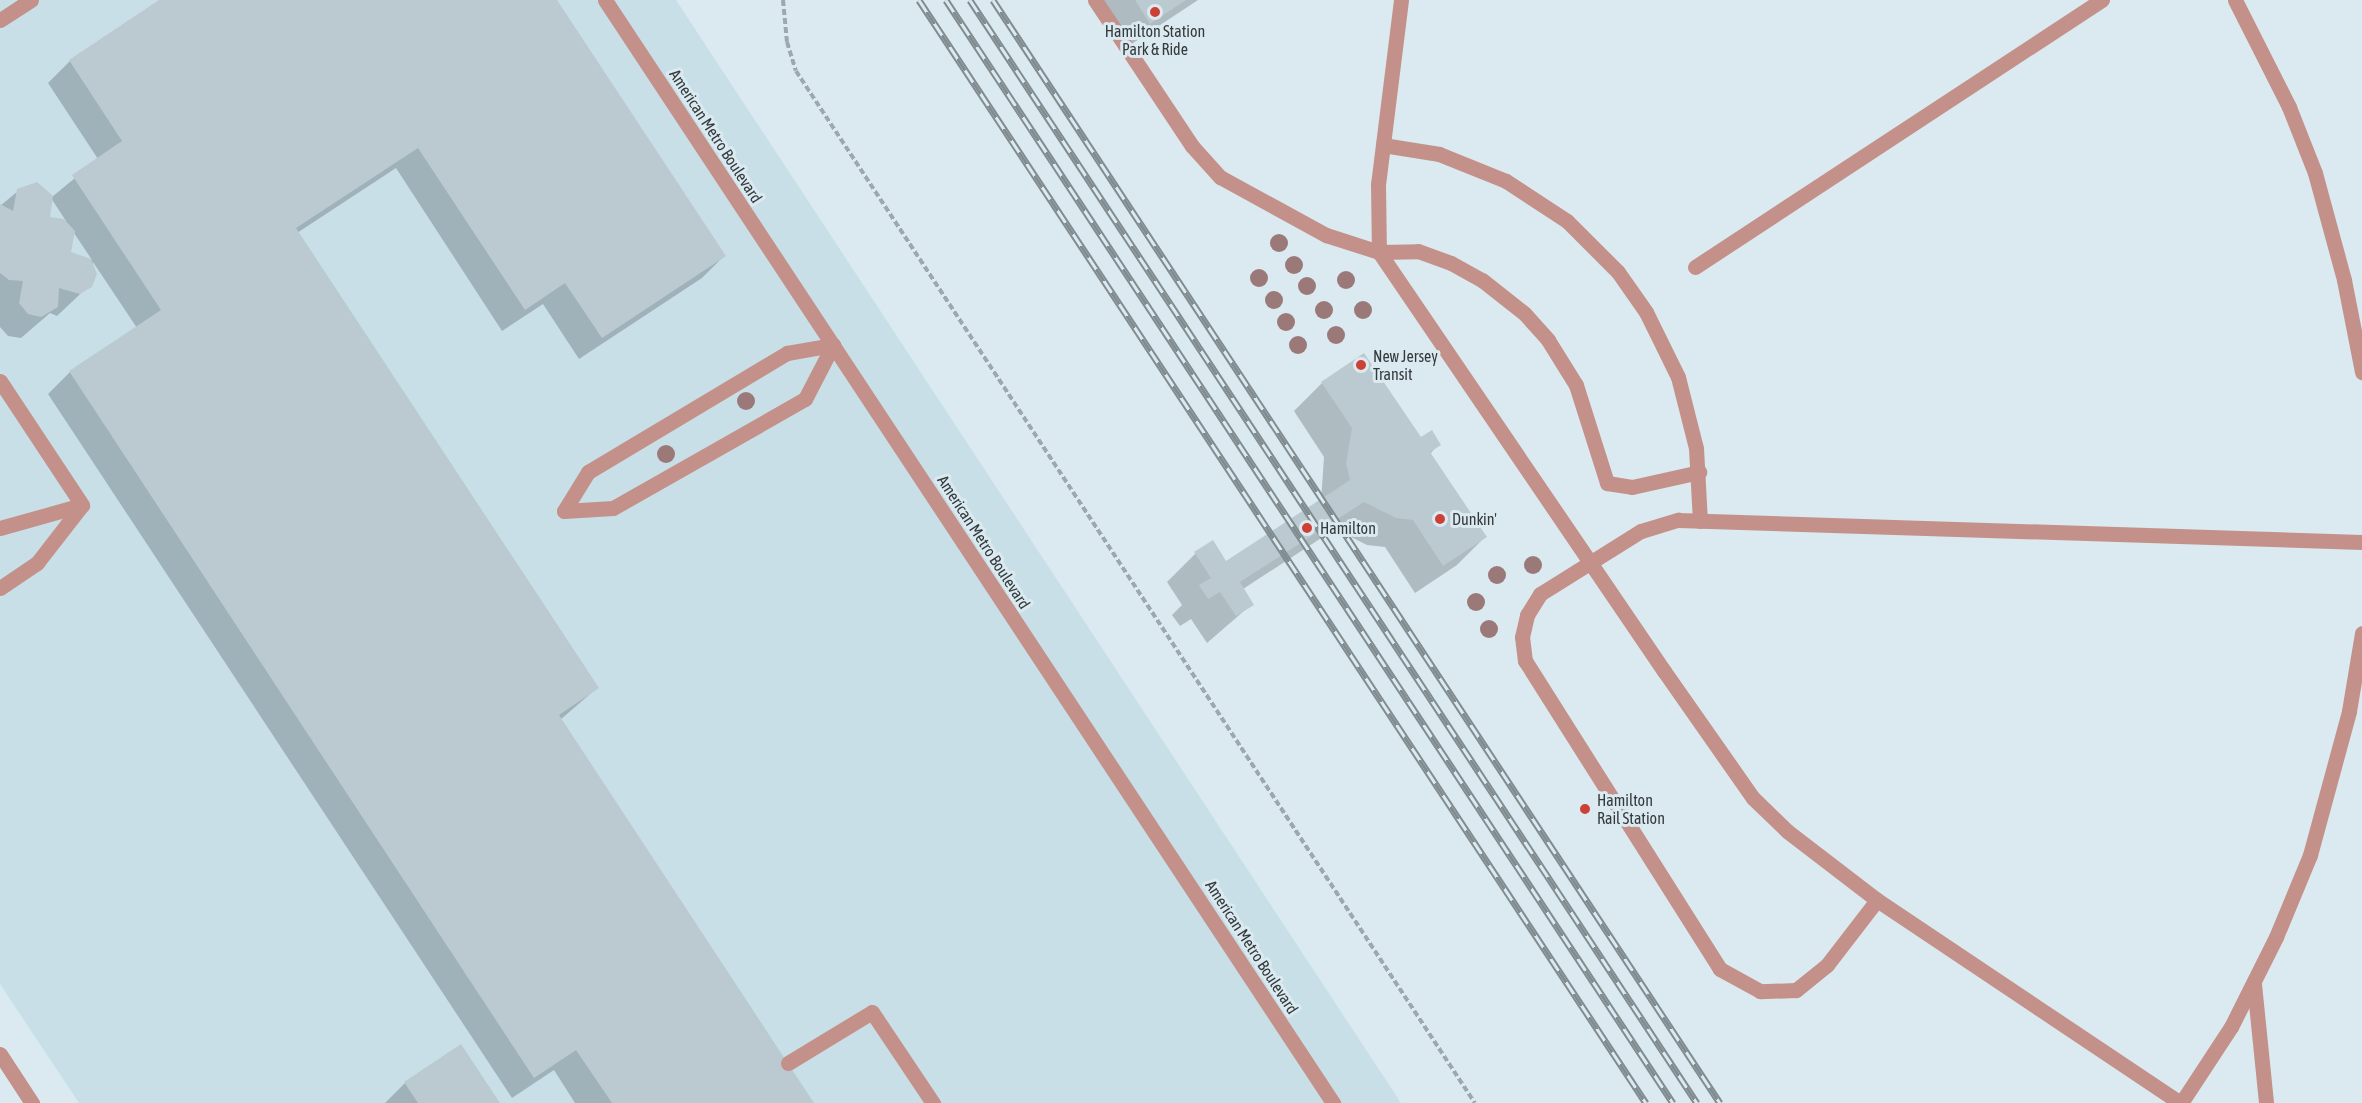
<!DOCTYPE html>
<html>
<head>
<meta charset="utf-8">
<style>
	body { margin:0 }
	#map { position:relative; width:2362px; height:1103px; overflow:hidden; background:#daeaf0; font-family:"Asap Condensed",sans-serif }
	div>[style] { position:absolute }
	.built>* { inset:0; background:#c8dfe8 }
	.shadow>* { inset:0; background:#0003 }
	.building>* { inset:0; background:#bbcad0 }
	.path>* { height:4px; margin-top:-2px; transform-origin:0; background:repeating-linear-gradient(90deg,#9ca8ad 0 6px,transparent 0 9px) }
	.lane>* { height:15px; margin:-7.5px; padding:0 7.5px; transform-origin:7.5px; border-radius:7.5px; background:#c4918a }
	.street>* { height:15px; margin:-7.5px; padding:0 7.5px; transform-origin:7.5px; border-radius:7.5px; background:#c4918a }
	.rail>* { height:7px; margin-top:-3.5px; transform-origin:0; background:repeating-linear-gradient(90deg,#daeaf0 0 14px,#818c90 0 28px); box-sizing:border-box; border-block:2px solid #818c90 }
	.trees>* { width:18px; height:18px; margin:-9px; border-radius:50%; background:#9c7979 }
	.dots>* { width:16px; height:16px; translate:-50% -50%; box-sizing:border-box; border:3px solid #daeaf0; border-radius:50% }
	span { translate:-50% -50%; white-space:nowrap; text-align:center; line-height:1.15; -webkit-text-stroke:6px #daeaf0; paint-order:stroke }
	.poi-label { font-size:16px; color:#343a3c }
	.left { translate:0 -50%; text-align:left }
	.street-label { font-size:16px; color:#343a3c }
</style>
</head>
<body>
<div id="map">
	<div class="built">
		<i style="clip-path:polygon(0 0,676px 0,1401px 1103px,79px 1103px,0 984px)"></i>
	</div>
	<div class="shadow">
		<i style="clip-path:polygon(evenodd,162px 0,556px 0,724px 256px,702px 278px,579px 359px,543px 304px,502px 331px,396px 168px,297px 233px,597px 688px,560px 720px,813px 1103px,575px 1103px,554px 1070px,512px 1098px,48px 394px,70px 372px,137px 328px,93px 262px,94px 281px,57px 316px,50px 313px,21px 338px,8px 336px,0 327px,0 206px,18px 191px,52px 197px,98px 159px,48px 83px,70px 61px,162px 0,51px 198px,66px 221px,48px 219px,51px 198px,162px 0,72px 230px,92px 260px,69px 253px,72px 230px)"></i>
		<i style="clip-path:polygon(1088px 0,1198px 0,1121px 51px)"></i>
		<i style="clip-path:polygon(1322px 383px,1421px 440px,1439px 444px,1430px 454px,1485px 537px,1457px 565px,1415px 593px,1385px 547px,1367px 545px,1335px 529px,1243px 589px,1252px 604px,1207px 643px,1191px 619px,1180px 626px,1172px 615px,1182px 605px,1167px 582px,1195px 554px,1225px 563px,1321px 501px,1324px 457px,1294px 411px)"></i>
		<i style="clip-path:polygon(405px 1083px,498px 1103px,385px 1103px)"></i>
	</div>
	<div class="building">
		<i style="clip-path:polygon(159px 0,557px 0,726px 256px,602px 338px,565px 283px,525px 310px,418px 148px,296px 228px,599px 688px,559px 715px,814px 1103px,612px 1103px,576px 1050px,534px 1078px,69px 371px,161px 310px,72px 175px,122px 141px,69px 60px)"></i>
		<i style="clip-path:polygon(1135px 0,1186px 0,1150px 24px)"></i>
		<i style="clip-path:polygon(37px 182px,53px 196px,50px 217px,64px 219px,75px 231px,71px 252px,91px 259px,97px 274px,92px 287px,80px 294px,59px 288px,58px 307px,41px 317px,28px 314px,19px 303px,23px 281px,9px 280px,0 273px,0 204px,13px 211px,17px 189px)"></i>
		<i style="clip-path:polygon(1364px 353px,1421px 437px,1432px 430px,1441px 445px,1430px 452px,1487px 537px,1443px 566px,1413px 520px,1396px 518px,1364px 502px,1240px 582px,1254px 605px,1236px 616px,1220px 592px,1208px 599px,1199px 585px,1211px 578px,1194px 552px,1213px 540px,1226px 561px,1350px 480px,1346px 463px,1352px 428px,1321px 382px)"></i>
		<i style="clip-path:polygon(461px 1044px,500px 1103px,418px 1103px,404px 1082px)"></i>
	</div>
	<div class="path">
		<i style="left:783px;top:0;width:42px;rotate:84.6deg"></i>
		<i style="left:787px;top:42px;width:30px;rotate:73deg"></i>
		<i style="left:796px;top:71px;width:1235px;rotate:56.66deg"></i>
	</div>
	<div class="lane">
		<i style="left:1095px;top:0;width:175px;rotate:56.4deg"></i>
		<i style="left:1192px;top:146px;width:42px;rotate:47.9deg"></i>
		<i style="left:1220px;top:177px;width:121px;rotate:28.7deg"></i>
		<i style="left:1326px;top:235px;width:56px;rotate:17.8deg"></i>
		<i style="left:1379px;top:252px;width:39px;rotate:-1deg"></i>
		<i style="left:1418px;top:251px;width:35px;rotate:20deg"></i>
		<i style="left:1451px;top:263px;width:35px;rotate:29deg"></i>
		<i style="left:1482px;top:280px;width:53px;rotate:38.2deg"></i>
		<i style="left:1524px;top:313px;width:36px;rotate:48deg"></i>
		<i style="left:1548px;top:340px;width:53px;rotate:58.1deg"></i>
		<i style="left:1576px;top:385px;width:103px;rotate:72.4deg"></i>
		<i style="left:1607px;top:483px;width:25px;rotate:9deg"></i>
		<i style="left:1632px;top:487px;width:69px;rotate:-12.6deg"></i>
		<i style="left:1401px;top:0;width:185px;rotate:97.1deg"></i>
		<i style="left:1378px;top:184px;width:68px;rotate:89.2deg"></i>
		<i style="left:1379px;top:252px;width:507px;rotate:55.78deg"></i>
		<i style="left:1664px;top:671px;width:155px;rotate:55deg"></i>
		<i style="left:1753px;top:798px;width:47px;rotate:44.1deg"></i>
		<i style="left:1787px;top:831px;width:113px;rotate:37.5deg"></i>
		<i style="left:1877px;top:900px;width:365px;rotate:33.8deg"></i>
		<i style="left:2235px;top:0;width:120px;rotate:63.2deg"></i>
		<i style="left:2289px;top:107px;width:71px;rotate:68.5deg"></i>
		<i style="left:2315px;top:173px;width:111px;rotate:74.8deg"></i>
		<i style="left:2344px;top:280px;width:94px;rotate:78.9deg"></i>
		<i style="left:0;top:20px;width:37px;rotate:-33deg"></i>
		<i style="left:1383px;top:145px;width:57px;rotate:9.1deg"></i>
		<i style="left:1439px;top:154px;width:72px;rotate:21.9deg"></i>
		<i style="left:1506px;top:181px;width:73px;rotate:33.3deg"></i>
		<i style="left:1567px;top:221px;width:72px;rotate:45deg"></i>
		<i style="left:1618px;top:272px;width:49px;rotate:55deg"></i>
		<i style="left:1646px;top:312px;width:72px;rotate:63.8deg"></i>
		<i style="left:1678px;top:377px;width:73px;rotate:75.8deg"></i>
		<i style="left:1696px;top:448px;width:73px;rotate:86.9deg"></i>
		<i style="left:1695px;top:267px;width:487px;rotate:-33.3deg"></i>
		<i style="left:0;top:381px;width:149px;rotate:56.5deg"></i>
		<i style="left:564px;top:511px;width:49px;rotate:-3.5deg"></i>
		<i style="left:613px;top:508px;width:221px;rotate:-29.6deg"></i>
		<i style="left:805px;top:399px;width:61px;rotate:-62.6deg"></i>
		<i style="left:564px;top:511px;width:46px;rotate:-58.4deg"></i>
		<i style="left:588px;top:472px;width:232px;rotate:-30.9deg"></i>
		<i style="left:787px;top:353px;width:47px;rotate:-9.9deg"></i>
		<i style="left:0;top:528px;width:85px;rotate:-15.7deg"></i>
		<i style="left:0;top:588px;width:45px;rotate:-34deg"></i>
		<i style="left:37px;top:563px;width:73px;rotate:-52.2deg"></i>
		<i style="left:1877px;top:900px;width:82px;rotate:127.6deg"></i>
		<i style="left:1827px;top:965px;width:40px;rotate:141deg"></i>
		<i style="left:1796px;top:990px;width:36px;rotate:178deg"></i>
		<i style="left:1760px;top:991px;width:46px;rotate:-151.2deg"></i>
		<i style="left:1720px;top:969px;width:365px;rotate:-122.3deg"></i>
		<i style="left:1525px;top:661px;width:24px;rotate:-97deg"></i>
		<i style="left:1522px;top:637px;width:23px;rotate:-77deg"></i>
		<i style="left:1527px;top:615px;width:25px;rotate:-58deg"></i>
		<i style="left:1540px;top:594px;width:119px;rotate:-32deg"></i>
		<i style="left:1641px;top:531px;width:39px;rotate:-17deg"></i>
		<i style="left:1678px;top:520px;width:684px;rotate:1.84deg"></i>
		<i style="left:2254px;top:984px;width:120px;rotate:84.2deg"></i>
		<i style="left:788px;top:1063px;width:98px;rotate:-31.3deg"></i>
		<i style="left:872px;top:1012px;width:110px;rotate:56.2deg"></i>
		<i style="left:2181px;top:1103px;width:91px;rotate:-56.7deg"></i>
		<i style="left:2231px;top:1027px;width:101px;rotate:-63.4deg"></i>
		<i style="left:2276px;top:937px;width:89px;rotate:-67.5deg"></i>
		<i style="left:2310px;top:855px;width:149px;rotate:-74.8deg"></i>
		<i style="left:2349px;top:711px;width:79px;rotate:-80.5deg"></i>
	</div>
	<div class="street">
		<i style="left:605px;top:0;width:1322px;rotate:56.57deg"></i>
		<i style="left:0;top:1054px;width:59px;rotate:56.9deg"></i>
	</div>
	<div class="rail">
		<i style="left:919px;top:0;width:1321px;rotate:56.61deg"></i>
		<i style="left:946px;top:0;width:1321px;rotate:56.61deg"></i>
		<i style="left:970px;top:0;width:1321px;rotate:56.61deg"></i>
		<i style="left:993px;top:0;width:1321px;rotate:56.61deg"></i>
	</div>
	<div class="trees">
		<i style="left:1279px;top:243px"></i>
		<i style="left:1294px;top:265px"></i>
		<i style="left:1259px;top:278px"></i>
		<i style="left:1346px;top:280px"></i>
		<i style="left:1307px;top:286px"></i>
		<i style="left:1274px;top:300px"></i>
		<i style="left:1324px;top:310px"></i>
		<i style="left:1363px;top:310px"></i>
		<i style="left:1286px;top:322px"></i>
		<i style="left:1336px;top:335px"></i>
		<i style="left:1298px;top:345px"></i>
		<i style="left:746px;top:401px"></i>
		<i style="left:666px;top:454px"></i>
		<i style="left:1533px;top:565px"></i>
		<i style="left:1497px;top:575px"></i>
		<i style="left:1476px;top:602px"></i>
		<i style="left:1489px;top:629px"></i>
	</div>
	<div class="dots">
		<i style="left:1155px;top:12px;background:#cd4036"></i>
		<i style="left:1361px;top:365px;background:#cd4036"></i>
		<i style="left:1440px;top:519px;background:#cd4036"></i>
		<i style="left:1307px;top:528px;background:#cd4036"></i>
		<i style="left:1585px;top:809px;background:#cd4036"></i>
	</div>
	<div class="poi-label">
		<span style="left:1155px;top:40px">Hamilton Station<br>Park &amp; Ride</span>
		<span class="left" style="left:1373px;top:365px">New Jersey<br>Transit</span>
		<span class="left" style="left:1452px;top:519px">Dunkin'</span>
		<span class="left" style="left:1320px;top:528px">Hamilton</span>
		<span class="left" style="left:1597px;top:809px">Hamilton<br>Rail Station</span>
	</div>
	<div class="street-label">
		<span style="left:716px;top:136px;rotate:57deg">American Metro Boulevard</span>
		<span style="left:984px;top:542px;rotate:57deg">American Metro Boulevard</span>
		<span style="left:1252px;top:947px;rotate:57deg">American Metro Boulevard</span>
	</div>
</div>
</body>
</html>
